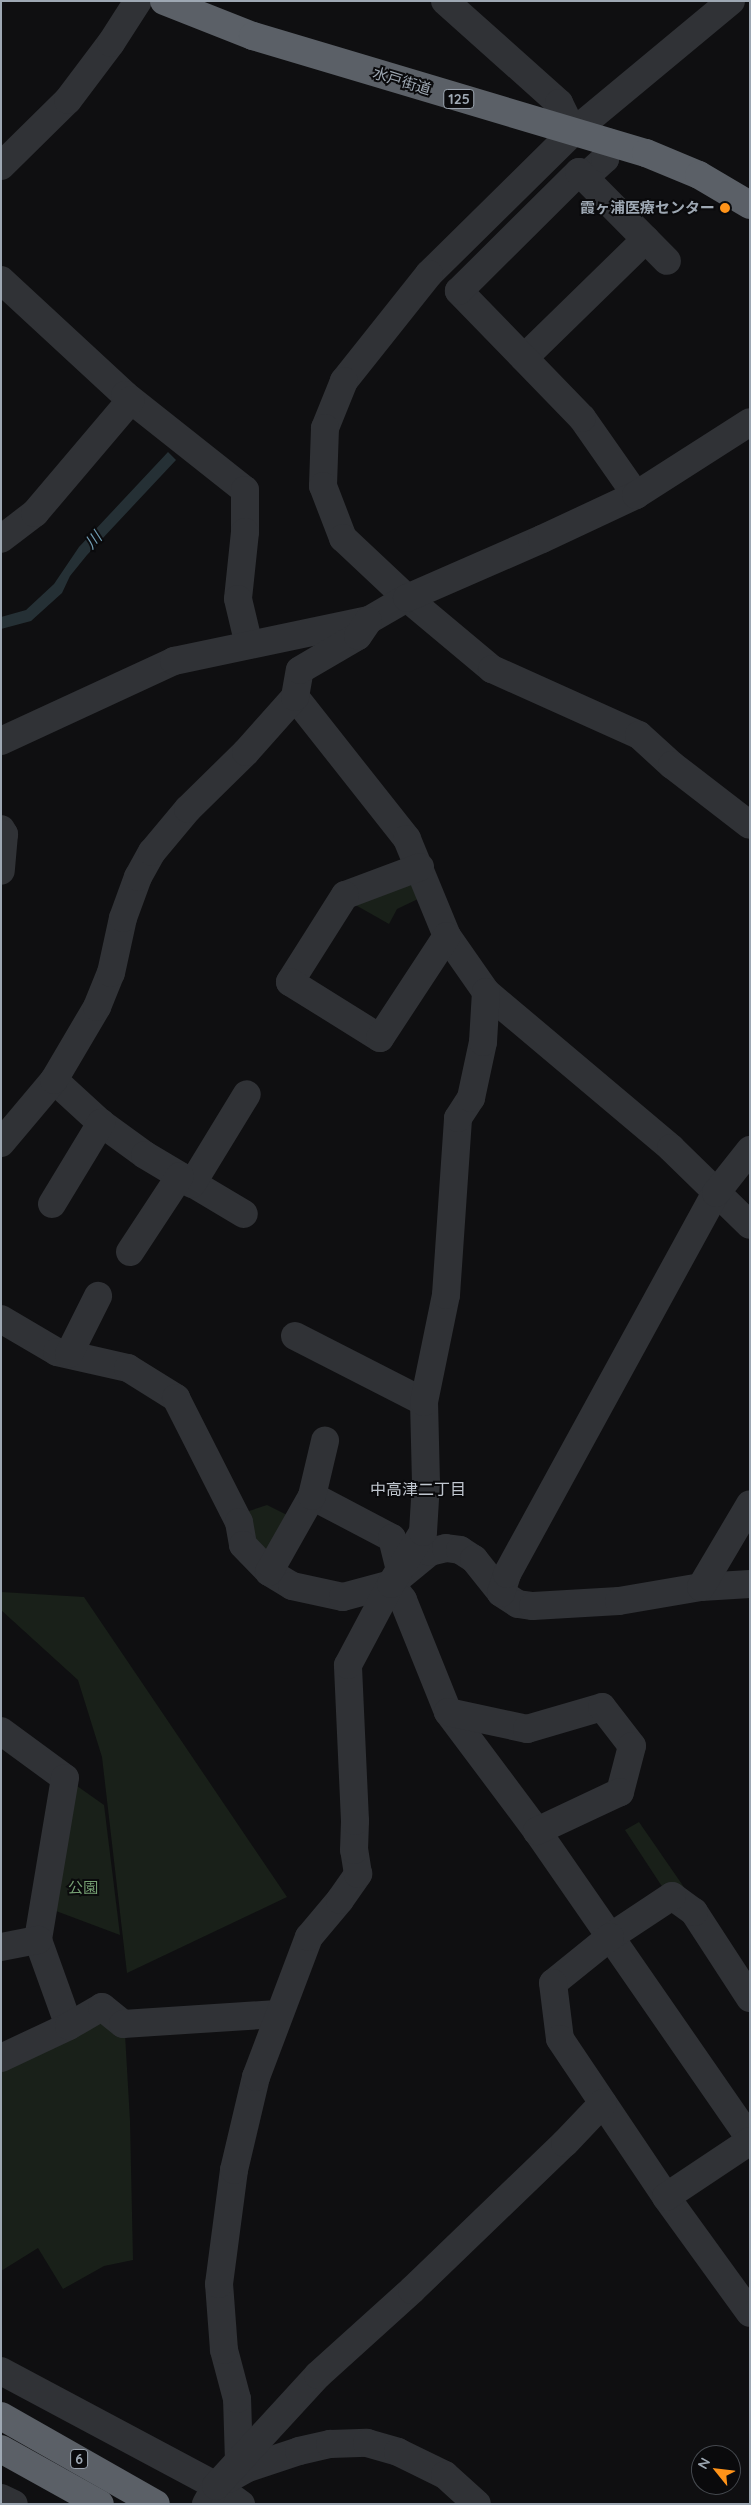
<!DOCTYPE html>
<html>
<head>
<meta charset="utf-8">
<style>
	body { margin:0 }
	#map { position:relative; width:751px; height:2505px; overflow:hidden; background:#0f0f11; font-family:Quicksand,"Noto Sans JP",sans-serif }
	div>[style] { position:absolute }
	.green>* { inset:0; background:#192019 }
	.water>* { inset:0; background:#253035 }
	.minor>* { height:28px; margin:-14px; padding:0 14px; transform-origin:14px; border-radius:14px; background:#303236 }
	.highway>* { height:28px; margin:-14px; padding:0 14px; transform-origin:14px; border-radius:14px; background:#5b6067 }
	.dots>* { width:14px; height:14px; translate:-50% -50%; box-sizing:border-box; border:2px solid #0a0a0c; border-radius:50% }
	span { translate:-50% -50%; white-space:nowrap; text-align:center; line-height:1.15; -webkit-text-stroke:4px #0a0a0c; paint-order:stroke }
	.shield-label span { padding:1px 4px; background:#0a0a0c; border:1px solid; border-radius:4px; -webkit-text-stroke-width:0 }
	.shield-label { font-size:14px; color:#9ea8b3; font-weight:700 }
	.street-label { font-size:15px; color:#9ea8b3 }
	.poi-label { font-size:15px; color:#9ea8b3; font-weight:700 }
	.right { translate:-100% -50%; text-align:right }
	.park-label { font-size:15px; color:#76a073 }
	.water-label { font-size:16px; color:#719db3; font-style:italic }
	.neighbourhood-label { font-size:16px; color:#c0c6cf }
	.frame { position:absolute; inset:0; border:2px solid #9ea8b3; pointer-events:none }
	.north { position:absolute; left:691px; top:2445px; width:50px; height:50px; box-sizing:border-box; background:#0a0a0c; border:1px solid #45494f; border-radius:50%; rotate:299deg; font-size:14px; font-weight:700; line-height:20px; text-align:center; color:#9ea8b3 }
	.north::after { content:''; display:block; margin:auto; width:18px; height:22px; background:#ff9319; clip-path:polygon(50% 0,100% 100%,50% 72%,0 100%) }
</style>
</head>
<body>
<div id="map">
	<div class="green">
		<i style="clip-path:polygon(410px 882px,418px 899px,397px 909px,389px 924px,352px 903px)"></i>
		<i style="clip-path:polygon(267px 1505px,295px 1519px,268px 1566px,240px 1514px)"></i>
		<i style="clip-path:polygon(1px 1592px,84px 1597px,287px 1897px,127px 1973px,102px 1757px,78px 1680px,1px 1610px)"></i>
		<i style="clip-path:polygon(70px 1781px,104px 1805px,120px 1935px,48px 1908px)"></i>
		<i style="clip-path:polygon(639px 1822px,699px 1909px,663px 1888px,625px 1830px)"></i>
		<i style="clip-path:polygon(102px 2015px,125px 2034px,130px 2121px,133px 2260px,104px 2266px,63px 2289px,38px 2248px,1px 2271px,1px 2065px)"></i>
	</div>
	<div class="water">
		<i style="clip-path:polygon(168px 452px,176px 460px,87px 555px,70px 576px,62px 593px,31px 621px,1px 629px,1px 617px,26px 610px,54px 584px,79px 547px)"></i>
	</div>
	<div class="minor">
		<i style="left:445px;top:1px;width:153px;rotate:41.8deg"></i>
		<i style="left:559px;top:103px;width:32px;rotate:64deg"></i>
		<i style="left:731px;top:1px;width:205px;rotate:140.3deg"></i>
		<i style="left:573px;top:132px;width:202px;rotate:135.4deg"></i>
		<i style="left:429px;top:274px;width:137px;rotate:128.5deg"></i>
		<i style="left:344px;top:381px;width:51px;rotate:112deg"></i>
		<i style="left:325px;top:428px;width:58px;rotate:92deg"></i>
		<i style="left:323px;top:486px;width:56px;rotate:69deg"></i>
		<i style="left:343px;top:538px;width:88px;rotate:43.2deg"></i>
		<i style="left:407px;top:598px;width:111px;rotate:39.9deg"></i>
		<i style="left:492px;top:669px;width:161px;rotate:24.2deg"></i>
		<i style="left:639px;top:735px;width:45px;rotate:42.3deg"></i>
		<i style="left:672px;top:765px;width:98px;rotate:37.6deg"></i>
		<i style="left:1px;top:166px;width:94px;rotate:-44.6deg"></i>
		<i style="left:68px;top:100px;width:71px;rotate:-53deg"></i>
		<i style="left:111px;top:43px;width:50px;rotate:-57.3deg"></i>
		<i style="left:585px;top:177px;width:27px;rotate:-42deg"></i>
		<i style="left:605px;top:159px;width:17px;rotate:-77deg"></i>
		<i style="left:1px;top:280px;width:169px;rotate:42.8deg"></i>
		<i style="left:125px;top:395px;width:153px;rotate:38.4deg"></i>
		<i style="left:245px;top:490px;width:42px;rotate:90deg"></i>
		<i style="left:245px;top:532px;width:67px;rotate:96deg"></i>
		<i style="left:238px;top:599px;width:47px;rotate:76.6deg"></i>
		<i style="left:524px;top:358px;width:170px;rotate:-44.3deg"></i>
		<i style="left:636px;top:495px;width:94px;rotate:-125deg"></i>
		<i style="left:582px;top:418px;width:177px;rotate:-134.1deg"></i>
		<i style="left:459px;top:291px;width:169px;rotate:-44.8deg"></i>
		<i style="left:579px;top:172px;width:125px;rotate:45.3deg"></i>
		<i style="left:1px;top:539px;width:43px;rotate:-37.4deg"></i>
		<i style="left:35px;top:513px;width:148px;rotate:-49.7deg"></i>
		<i style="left:295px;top:697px;width:181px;rotate:51.7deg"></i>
		<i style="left:407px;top:839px;width:105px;rotate:67.6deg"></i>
		<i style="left:447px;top:936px;width:68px;rotate:55.1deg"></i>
		<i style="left:486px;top:992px;width:242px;rotate:40.1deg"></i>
		<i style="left:671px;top:1148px;width:110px;rotate:44.3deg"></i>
		<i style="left:1px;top:741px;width:191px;rotate:-24.8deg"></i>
		<i style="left:174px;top:661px;width:199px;rotate:-11.9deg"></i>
		<i style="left:369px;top:620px;width:44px;rotate:-30.1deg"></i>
		<i style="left:407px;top:598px;width:147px;rotate:-23.6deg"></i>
		<i style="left:542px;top:539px;width:104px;rotate:-25.1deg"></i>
		<i style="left:636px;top:495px;width:135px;rotate:-32.6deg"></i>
		<i style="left:1px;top:829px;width:6px;rotate:59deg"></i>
		<i style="left:4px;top:834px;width:37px;rotate:95deg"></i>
		<i style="left:420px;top:867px;width:80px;rotate:159.5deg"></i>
		<i style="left:345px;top:895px;width:103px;rotate:122.3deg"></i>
		<i style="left:290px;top:982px;width:106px;rotate:31.9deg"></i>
		<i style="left:380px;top:1038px;width:122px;rotate:-56.7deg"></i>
		<i style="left:54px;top:1080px;width:64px;rotate:42.5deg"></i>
		<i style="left:101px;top:1123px;width:54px;rotate:36deg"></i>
		<i style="left:145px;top:1155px;width:115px;rotate:30.8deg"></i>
		<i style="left:1px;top:1143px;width:82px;rotate:-49.9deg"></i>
		<i style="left:54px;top:1080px;width:85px;rotate:-59.5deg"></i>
		<i style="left:97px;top:1007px;width:37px;rotate:-68deg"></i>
		<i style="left:111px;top:973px;width:56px;rotate:-77.7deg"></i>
		<i style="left:123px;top:918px;width:44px;rotate:-69.9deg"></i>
		<i style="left:138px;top:877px;width:29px;rotate:-61deg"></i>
		<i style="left:152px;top:852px;width:56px;rotate:-50.1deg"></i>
		<i style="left:188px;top:809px;width:81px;rotate:-44.5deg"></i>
		<i style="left:246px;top:752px;width:74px;rotate:-48.3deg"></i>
		<i style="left:295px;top:697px;width:27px;rotate:-80deg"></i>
		<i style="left:300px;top:670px;width:67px;rotate:-30.4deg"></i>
		<i style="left:358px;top:636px;width:18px;rotate:-56deg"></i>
		<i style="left:192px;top:1184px;width:105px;rotate:-58.6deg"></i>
		<i style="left:52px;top:1204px;width:95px;rotate:-58.8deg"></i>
		<i style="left:130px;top:1252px;width:91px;rotate:-56.7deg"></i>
		<i style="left:1px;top:1319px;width:65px;rotate:30.5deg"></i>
		<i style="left:57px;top:1352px;width:73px;rotate:12.7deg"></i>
		<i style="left:128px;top:1368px;width:57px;rotate:32deg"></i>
		<i style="left:176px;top:1398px;width:139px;rotate:63.1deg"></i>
		<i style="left:239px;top:1522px;width:23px;rotate:80deg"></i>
		<i style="left:243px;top:1545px;width:37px;rotate:46deg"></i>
		<i style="left:269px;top:1572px;width:27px;rotate:31deg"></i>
		<i style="left:292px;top:1586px;width:52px;rotate:12.2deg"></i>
		<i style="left:343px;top:1597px;width:50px;rotate:-15.2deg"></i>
		<i style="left:391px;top:1584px;width:50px;rotate:-39.4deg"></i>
		<i style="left:430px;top:1552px;width:16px;rotate:-14deg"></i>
		<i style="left:446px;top:1548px;width:14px;rotate:8deg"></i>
		<i style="left:460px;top:1550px;width:17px;rotate:33deg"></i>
		<i style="left:474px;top:1559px;width:43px;rotate:51.5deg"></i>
		<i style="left:501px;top:1593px;width:20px;rotate:33deg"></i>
		<i style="left:518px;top:1604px;width:15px;rotate:8deg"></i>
		<i style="left:533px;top:1606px;width:86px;rotate:-3.3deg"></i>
		<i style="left:619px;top:1601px;width:83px;rotate:-9.7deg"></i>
		<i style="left:701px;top:1587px;width:49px;rotate:-3.5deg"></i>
		<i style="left:295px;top:1336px;width:145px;rotate:27.1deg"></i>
		<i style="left:69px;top:1354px;width:65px;rotate:-63.4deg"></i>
		<i style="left:312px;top:1496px;width:90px;rotate:27.7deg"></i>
		<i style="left:392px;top:1538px;width:32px;rotate:76deg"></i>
		<i style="left:269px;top:1572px;width:87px;rotate:-60.5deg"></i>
		<i style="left:312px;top:1496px;width:57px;rotate:-76.7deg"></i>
		<i style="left:391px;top:1584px;width:20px;rotate:53deg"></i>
		<i style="left:403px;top:1600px;width:121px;rotate:68.1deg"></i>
		<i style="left:448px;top:1712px;width:149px;rotate:53.2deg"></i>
		<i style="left:537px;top:1831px;width:374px;rotate:55.3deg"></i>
		<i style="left:701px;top:1587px;width:96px;rotate:-59.4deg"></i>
		<i style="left:501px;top:1593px;width:20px;rotate:-72deg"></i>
		<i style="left:507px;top:1574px;width:435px;rotate:-61.3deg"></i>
		<i style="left:716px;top:1193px;width:55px;rotate:-51.7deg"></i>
		<i style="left:448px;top:1712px;width:81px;rotate:12.1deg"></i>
		<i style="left:527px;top:1729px;width:78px;rotate:-16.3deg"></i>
		<i style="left:602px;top:1707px;width:49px;rotate:52.4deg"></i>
		<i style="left:632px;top:1746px;width:48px;rotate:104.6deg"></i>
		<i style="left:620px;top:1792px;width:92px;rotate:154.8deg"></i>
		<i style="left:1px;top:1731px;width:79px;rotate:36.3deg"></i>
		<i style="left:65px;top:1778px;width:164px;rotate:99.5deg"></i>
		<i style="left:38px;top:1940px;width:91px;rotate:70.2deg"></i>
		<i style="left:1px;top:1947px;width:38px;rotate:-11deg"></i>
		<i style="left:750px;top:1998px;width:103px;rotate:-123.1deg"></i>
		<i style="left:694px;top:1912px;width:27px;rotate:-144deg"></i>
		<i style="left:672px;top:1896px;width:74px;rotate:146.5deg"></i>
		<i style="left:610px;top:1937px;width:73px;rotate:141.1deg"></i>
		<i style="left:553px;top:1983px;width:56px;rotate:82.9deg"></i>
		<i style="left:560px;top:2039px;width:190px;rotate:56.1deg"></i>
		<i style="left:666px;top:2197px;width:143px;rotate:54.1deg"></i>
		<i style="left:1px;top:2058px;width:75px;rotate:-25.2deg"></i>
		<i style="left:69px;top:2026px;width:38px;rotate:-30deg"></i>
		<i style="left:102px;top:2007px;width:27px;rotate:39deg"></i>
		<i style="left:123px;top:2024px;width:155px;rotate:-3.7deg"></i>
		<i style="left:666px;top:2197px;width:101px;rotate:-33.7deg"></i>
		<i style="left:1px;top:2371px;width:244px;rotate:28.1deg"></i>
		<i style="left:216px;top:2486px;width:31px;rotate:36deg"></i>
		<i style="left:239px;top:2461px;width:62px;rotate:-91.8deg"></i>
		<i style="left:237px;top:2399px;width:51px;rotate:-104.9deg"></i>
		<i style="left:224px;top:2350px;width:66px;rotate:-94.3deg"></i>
		<i style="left:219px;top:2284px;width:115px;rotate:-82.5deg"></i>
		<i style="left:234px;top:2170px;width:96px;rotate:-76.7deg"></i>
		<i style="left:256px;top:2077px;width:150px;rotate:-69.3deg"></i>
		<i style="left:309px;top:1937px;width:48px;rotate:-50deg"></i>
		<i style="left:340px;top:1900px;width:32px;rotate:-55deg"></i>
		<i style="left:358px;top:1874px;width:24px;rotate:-99deg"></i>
		<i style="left:354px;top:1850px;width:29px;rotate:-88deg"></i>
		<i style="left:355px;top:1821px;width:156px;rotate:-92.6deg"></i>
		<i style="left:348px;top:1665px;width:92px;rotate:-62deg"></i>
		<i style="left:391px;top:1584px;width:61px;rotate:-58.4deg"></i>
		<i style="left:423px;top:1532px;width:49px;rotate:-86.5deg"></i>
		<i style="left:426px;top:1483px;width:81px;rotate:-91.4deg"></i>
		<i style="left:424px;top:1402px;width:109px;rotate:-78.4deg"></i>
		<i style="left:446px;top:1295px;width:177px;rotate:-86.1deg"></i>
		<i style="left:458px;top:1118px;width:24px;rotate:-57deg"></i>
		<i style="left:471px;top:1098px;width:57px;rotate:-77.9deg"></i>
		<i style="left:483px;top:1042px;width:50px;rotate:-86.6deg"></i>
		<i style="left:228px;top:2479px;width:23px;rotate:-29deg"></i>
		<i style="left:248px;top:2468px;width:54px;rotate:-18.4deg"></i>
		<i style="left:299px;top:2451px;width:32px;rotate:-13deg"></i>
		<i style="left:330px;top:2444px;width:37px;rotate:-2deg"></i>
		<i style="left:367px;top:2443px;width:32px;rotate:16deg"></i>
		<i style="left:398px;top:2452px;width:52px;rotate:26.1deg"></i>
		<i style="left:445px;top:2475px;width:43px;rotate:42.2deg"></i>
		<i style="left:1px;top:2498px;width:14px;rotate:25deg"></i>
		<i style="left:206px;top:2504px;width:21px;rotate:-61deg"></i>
		<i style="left:216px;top:2486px;width:151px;rotate:-47.4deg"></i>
		<i style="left:318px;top:2375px;width:127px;rotate:-42.1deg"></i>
		<i style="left:412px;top:2290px;width:212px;rotate:-43.9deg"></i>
		<i style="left:565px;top:2143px;width:55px;rotate:-46.5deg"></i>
	</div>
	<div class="highway">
		<i style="left:164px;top:1px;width:96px;rotate:21.5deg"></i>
		<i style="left:253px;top:36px;width:410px;rotate:16.6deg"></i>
		<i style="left:646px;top:153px;width:57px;rotate:22.5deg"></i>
		<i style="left:699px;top:175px;width:59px;rotate:30.5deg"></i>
		<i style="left:1px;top:2416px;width:178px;rotate:29.6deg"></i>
		<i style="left:1px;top:2449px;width:113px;rotate:29.1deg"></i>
	</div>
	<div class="dots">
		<i style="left:725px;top:208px;background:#ff9319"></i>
	</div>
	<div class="shield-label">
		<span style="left:459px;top:99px">125</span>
		<span style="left:79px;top:2459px">6</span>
	</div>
	<div class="street-label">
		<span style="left:402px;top:81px;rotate:17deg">水戸街道</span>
	</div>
	<div class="poi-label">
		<span class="right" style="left:715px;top:208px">霞ヶ浦医療センター</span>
	</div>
	<div class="park-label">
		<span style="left:83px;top:1888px">公園</span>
	</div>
	<div class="water-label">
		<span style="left:93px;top:540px;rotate:-47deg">川</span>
	</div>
	<div class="neighbourhood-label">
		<span style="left:418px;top:1489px">中高津二丁目</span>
	</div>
	<div class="frame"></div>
	<div class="north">N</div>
</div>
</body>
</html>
